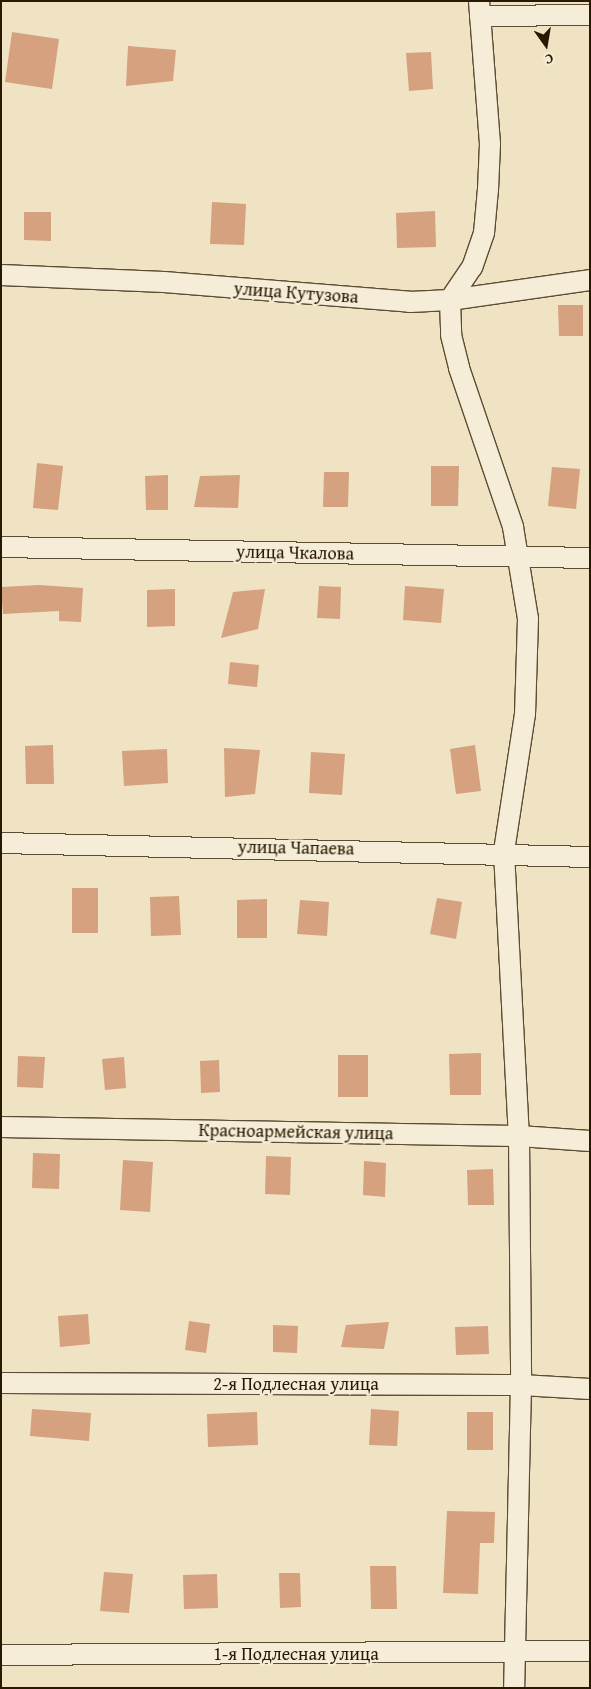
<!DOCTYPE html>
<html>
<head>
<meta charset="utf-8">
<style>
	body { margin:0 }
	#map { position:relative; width:591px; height:1689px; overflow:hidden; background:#f0e3c3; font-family:"Gentium Book Plus",serif }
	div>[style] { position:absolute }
	.building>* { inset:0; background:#d5a17f }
	.roads { filter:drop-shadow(1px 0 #5c4c32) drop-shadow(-1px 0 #5c4c32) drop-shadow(0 1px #5c4c32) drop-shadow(0 -1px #5c4c32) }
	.street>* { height:20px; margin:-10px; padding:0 10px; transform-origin:10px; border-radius:10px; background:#f5edd8 }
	span { translate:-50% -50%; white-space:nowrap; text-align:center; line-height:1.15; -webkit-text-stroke:4.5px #f5edd8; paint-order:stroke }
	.street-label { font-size:18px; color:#2a1901 }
	.frame { position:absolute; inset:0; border:2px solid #2a1901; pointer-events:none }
	.north { position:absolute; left:521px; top:20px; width:50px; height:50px; -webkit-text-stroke:4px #f5edd8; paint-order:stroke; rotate:167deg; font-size:14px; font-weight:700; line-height:20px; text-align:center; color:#2a1901 }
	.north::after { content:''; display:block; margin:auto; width:18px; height:22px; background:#2a1901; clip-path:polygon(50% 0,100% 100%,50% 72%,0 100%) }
</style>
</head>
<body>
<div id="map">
	<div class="building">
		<i style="clip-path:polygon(12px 32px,59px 39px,52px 89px,5px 82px)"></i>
		<i style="clip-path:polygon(128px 46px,176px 50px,173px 81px,126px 86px)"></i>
		<i style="clip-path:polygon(431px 52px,433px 89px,409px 91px,406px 53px)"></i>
		<i style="clip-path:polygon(212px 202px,246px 204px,244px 245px,210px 244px)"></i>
		<i style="clip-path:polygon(435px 211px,436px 247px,397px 248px,396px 213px)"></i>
		<i style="clip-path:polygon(24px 212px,51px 212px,51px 241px,24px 240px)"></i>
		<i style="clip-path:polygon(558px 305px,583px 305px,583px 336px,559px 336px)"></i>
		<i style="clip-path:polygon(37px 463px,63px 466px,58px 510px,33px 508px)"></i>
		<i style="clip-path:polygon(431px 466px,459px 466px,458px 506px,431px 506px)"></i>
		<i style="clip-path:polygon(552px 467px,580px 469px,576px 509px,548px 506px)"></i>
		<i style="clip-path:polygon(324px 472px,349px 472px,348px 507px,323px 507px)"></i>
		<i style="clip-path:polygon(168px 475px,168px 510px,146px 510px,145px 476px)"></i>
		<i style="clip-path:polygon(240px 475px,238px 508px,194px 507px,200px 476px)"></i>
		<i style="clip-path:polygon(39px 585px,83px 588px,81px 622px,59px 621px,59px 611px,3px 614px,1px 587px)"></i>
		<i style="clip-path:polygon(319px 586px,341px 587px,340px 619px,317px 618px)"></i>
		<i style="clip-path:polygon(405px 586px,444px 589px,441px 623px,403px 620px)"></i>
		<i style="clip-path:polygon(175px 589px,175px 626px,147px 627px,147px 590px)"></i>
		<i style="clip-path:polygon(265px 589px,258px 629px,221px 638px,233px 592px)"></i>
		<i style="clip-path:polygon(230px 662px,259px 665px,257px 687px,228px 684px)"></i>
		<i style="clip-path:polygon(53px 745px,54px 784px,26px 784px,25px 746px)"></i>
		<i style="clip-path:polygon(475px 745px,481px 791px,456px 794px,450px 749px)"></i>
		<i style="clip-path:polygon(224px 748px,260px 750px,255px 794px,225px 797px)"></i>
		<i style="clip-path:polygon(167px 749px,168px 783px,124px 786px,122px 751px)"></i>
		<i style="clip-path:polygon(311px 752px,345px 754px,342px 795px,309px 793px)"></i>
		<i style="clip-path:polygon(72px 888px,98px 888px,98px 933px,72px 933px)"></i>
		<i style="clip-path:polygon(179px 896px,181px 935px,151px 936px,150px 897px)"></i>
		<i style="clip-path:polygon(437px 898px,462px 902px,456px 939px,430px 934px)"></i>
		<i style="clip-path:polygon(267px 899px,267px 938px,237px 938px,237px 900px)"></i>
		<i style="clip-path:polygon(300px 900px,329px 902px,327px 936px,297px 934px)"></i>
		<i style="clip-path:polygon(481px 1053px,481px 1095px,450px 1095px,449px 1054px)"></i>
		<i style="clip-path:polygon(338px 1055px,368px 1055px,368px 1097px,338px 1097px)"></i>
		<i style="clip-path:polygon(18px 1056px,45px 1057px,43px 1088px,17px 1087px)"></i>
		<i style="clip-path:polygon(124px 1057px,126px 1088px,105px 1090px,102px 1059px)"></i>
		<i style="clip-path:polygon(219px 1060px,220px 1092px,201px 1093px,200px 1061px)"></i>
		<i style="clip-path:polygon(33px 1153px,60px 1154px,59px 1189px,32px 1188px)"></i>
		<i style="clip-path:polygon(266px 1156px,291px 1157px,290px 1195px,265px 1194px)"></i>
		<i style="clip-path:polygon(123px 1160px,153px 1162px,150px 1212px,120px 1210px)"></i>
		<i style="clip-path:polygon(364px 1161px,386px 1163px,385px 1197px,363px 1195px)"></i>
		<i style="clip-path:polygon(493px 1169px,494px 1205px,468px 1205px,467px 1170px)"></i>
		<i style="clip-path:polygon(88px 1314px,90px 1344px,60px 1347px,58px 1316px)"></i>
		<i style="clip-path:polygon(189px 1321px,210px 1324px,206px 1353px,185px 1350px)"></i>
		<i style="clip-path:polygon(389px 1322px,384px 1349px,341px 1347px,346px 1325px)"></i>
		<i style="clip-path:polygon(273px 1325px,298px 1326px,297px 1353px,273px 1352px)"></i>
		<i style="clip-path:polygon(488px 1326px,489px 1354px,456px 1355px,455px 1327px)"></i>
		<i style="clip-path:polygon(32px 1409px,91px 1413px,89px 1441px,30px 1436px)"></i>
		<i style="clip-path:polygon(371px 1409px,399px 1411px,397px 1446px,369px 1445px)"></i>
		<i style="clip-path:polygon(257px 1412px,258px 1445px,208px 1447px,207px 1414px)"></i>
		<i style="clip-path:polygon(467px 1412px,493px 1412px,493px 1450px,467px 1450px)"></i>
		<i style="clip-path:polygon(447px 1511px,495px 1512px,494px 1543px,480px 1543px,478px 1594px,443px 1593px)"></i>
		<i style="clip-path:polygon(370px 1566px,396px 1566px,397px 1609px,371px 1609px)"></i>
		<i style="clip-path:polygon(104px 1572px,133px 1574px,129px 1613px,100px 1611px)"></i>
		<i style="clip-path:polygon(279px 1573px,300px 1573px,301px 1607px,280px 1608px)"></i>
		<i style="clip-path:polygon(217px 1574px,218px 1608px,184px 1609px,183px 1575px)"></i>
	</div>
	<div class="roads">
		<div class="street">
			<i style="left:479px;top:1px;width:143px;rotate:85.6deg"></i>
			<i style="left:490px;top:144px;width:45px;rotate:92.5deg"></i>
			<i style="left:488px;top:189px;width:44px;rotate:95.2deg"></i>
			<i style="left:484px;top:233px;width:36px;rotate:109deg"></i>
			<i style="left:472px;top:267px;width:40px;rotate:124deg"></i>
			<i style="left:450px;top:300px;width:35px;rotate:88deg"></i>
			<i style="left:451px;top:335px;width:34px;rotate:76deg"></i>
			<i style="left:459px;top:368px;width:168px;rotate:71.2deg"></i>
			<i style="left:513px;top:527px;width:93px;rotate:80.7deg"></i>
			<i style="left:528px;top:619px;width:95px;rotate:91.8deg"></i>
			<i style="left:525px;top:714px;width:140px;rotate:98.7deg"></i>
			<i style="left:504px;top:852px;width:284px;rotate:87deg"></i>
			<i style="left:519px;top:1136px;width:249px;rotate:89.5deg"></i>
			<i style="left:521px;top:1385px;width:303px;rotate:91.3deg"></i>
			<i style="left:480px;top:16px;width:110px;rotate:-0.5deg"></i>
			<i style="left:1px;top:275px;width:163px;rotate:2.5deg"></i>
			<i style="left:164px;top:282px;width:247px;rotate:4.6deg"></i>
			<i style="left:410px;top:302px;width:40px;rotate:-2.9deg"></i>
			<i style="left:450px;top:300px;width:141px;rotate:-8.1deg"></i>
			<i style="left:1px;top:547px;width:589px;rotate:1.07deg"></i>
			<i style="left:1px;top:843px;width:589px;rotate:1.36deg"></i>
			<i style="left:1px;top:1127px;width:518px;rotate:1deg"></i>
			<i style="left:519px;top:1136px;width:71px;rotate:4deg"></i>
			<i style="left:1px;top:1383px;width:520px;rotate:0.22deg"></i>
			<i style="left:521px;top:1385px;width:69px;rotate:3.3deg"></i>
			<i style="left:1px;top:1655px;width:589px;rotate:-0.39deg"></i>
		</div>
	</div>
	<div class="street-label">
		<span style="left:296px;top:293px;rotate:4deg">улица Кутузова</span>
		<span style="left:295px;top:553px;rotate:1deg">улица Чкалова</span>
		<span style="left:296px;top:848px;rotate:1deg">улица Чапаева</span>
		<span style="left:296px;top:1132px;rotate:1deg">Красноармейская улица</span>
		<span style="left:296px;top:1384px">2-я Подлесная улица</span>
		<span style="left:296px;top:1654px">1-я Подлесная улица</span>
	</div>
	<div class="frame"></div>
	<div class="north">С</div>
</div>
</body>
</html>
